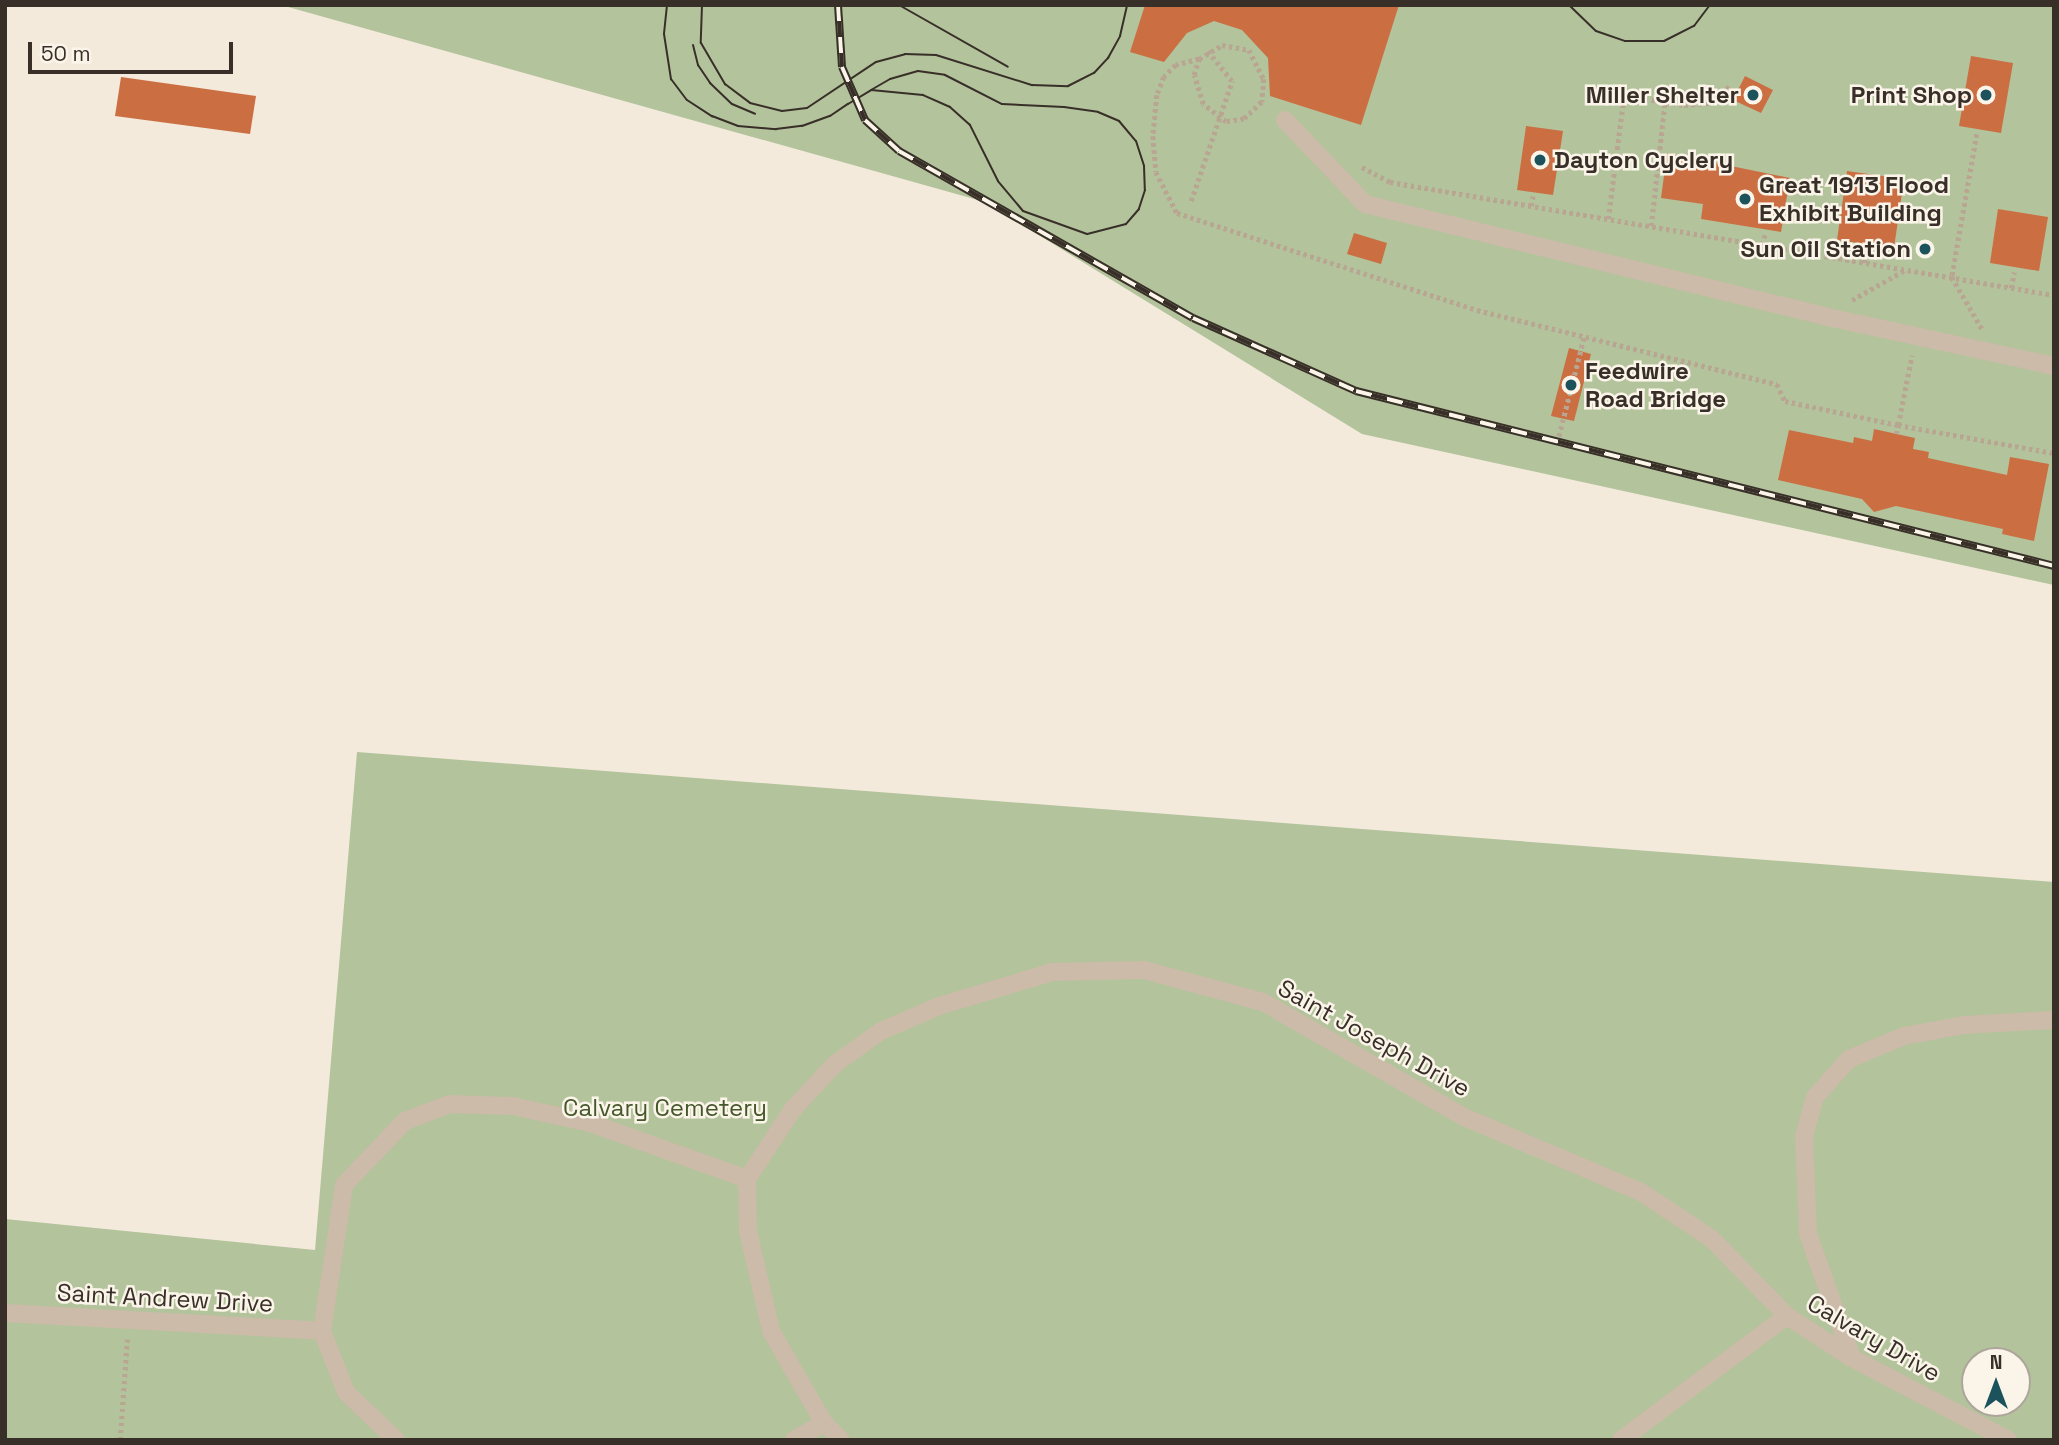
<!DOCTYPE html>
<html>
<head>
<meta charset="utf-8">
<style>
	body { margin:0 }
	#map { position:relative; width:2059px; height:1445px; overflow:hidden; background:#f3eadc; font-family:"Space Grotesk",sans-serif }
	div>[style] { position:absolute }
	.green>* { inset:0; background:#b3c39c }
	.building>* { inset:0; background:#cb6f43 }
	.path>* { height:4.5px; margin-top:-2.25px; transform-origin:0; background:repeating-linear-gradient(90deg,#b8a592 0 3.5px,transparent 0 7px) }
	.minor>* { height:18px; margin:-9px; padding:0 9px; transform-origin:9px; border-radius:9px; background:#ccbba8 }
	.tram>* { height:2px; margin:-1px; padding:0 1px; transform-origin:1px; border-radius:1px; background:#382f28 }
	.rail>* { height:8px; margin-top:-4px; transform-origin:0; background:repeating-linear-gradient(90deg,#fbf4e9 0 16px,#382f28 0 32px); box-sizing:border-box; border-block:2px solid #382f28 }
	.path-bridge>* { height:4.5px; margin-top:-2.25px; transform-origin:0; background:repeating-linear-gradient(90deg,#b8a592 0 3.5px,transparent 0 7px) }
	.dots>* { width:19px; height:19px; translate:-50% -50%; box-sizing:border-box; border:4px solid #fbf4e9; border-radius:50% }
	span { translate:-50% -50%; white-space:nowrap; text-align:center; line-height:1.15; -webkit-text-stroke:5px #fbf4e9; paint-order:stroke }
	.poi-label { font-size:24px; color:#382f28; font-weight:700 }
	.right { translate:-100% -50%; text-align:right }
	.left { translate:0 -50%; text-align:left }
	.street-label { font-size:24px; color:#382f28 }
	.park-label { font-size:24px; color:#44582b }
	.frame { position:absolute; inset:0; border:7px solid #382f28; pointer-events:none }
	.north { position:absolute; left:1961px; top:1347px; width:70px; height:70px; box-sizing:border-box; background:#fbf4e9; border:2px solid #ada59c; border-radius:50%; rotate:0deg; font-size:19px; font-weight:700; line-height:28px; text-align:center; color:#382f28 }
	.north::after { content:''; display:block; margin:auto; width:24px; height:32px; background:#1c525c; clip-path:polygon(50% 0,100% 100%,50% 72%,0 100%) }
	.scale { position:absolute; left:28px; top:42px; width:205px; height:32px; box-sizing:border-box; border:4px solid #382f28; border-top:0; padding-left:9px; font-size:21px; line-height:24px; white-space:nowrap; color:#382f28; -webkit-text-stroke:5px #fbf4e9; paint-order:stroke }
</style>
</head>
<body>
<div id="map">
	<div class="green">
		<i style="clip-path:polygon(281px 5px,2054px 5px,2054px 585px,1362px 434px,985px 202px)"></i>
		<i style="clip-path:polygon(evenodd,357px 752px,2054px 882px,2054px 1440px,5px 1440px,5px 1219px,315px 1250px,357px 752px,1975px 1361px,2017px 1361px,2017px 1403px,1975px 1403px,1975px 1361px)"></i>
	</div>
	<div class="building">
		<i style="clip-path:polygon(1145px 5px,1399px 5px,1361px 125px,1270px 96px,1268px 58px,1242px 30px,1214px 21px,1187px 33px,1164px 62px,1130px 52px)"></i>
		<i style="clip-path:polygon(1971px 56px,2013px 63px,2001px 133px,1959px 126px)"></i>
		<i style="clip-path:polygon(1745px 76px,1773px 90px,1761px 113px,1733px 100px)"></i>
		<i style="clip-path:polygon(121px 77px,256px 96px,250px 134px,115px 116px)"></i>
		<i style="clip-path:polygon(1526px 126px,1563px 131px,1553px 195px,1517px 190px)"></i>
		<i style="clip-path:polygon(1667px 153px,1790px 178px,1781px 232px,1701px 219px,1703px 204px,1661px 198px)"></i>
		<i style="clip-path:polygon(1847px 171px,1904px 179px,1894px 248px,1837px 240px)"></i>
		<i style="clip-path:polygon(1998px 209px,2048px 217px,2039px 271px,1990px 263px)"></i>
		<i style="clip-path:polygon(1354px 233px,1387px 243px,1381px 264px,1347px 254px)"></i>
		<i style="clip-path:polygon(1569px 348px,1591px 354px,1574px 421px,1551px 416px)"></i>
		<i style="clip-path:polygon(1874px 429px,1915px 438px,1913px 449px,1929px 452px,1928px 458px,2007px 475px,2010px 457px,2049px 464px,2034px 541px,2002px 534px,2003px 529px,1896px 506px,1874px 512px,1862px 499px,1778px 480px,1789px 430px,1853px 443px,1854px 437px,1872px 441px)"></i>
	</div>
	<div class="path">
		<i style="left:1222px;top:45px;width:27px;rotate:10deg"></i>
		<i style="left:1249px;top:50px;width:33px;rotate:63deg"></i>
		<i style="left:1264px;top:79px;width:23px;rotate:95deg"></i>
		<i style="left:1262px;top:102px;width:25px;rotate:137deg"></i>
		<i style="left:1244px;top:119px;width:18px;rotate:171deg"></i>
		<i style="left:1226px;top:122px;width:29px;rotate:-142deg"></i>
		<i style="left:1203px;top:104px;width:30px;rotate:-107deg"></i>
		<i style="left:1194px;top:75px;width:17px;rotate:-73deg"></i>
		<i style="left:1199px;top:59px;width:27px;rotate:-31deg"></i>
		<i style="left:1208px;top:51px;width:38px;rotate:51deg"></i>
		<i style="left:1199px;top:59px;width:24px;rotate:165deg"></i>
		<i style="left:1176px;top:65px;width:17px;rotate:135deg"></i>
		<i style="left:1164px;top:77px;width:19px;rotate:111deg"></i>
		<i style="left:1157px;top:95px;width:41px;rotate:95.6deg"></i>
		<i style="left:1153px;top:136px;width:36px;rotate:85deg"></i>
		<i style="left:1156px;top:172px;width:46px;rotate:62.9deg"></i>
		<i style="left:1177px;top:213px;width:315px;rotate:17.9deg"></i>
		<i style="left:1477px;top:310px;width:309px;rotate:13.9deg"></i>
		<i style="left:1777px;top:384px;width:19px;rotate:65deg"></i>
		<i style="left:1785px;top:401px;width:116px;rotate:12deg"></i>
		<i style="left:1898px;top:425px;width:71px;rotate:-78.7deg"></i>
		<i style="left:1977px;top:134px;width:145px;rotate:99.9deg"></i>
		<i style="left:1952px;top:277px;width:60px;rotate:60deg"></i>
		<i style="left:1362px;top:167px;width:32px;rotate:28deg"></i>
		<i style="left:1390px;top:182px;width:674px;rotate:9.66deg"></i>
		<i style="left:1531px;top:206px;width:10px;rotate:-79deg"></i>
		<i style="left:1608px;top:219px;width:125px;rotate:-82.6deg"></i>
		<i style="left:1624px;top:95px;width:61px;rotate:9.5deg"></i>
		<i style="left:1684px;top:105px;width:27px;rotate:-4deg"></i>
		<i style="left:1711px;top:103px;width:25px;rotate:-42deg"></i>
		<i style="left:1651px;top:226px;width:125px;rotate:-83.6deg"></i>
		<i style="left:1762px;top:245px;width:11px;rotate:-75deg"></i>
		<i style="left:1864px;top:263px;width:16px;rotate:-83deg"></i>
		<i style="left:2011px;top:288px;width:16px;rotate:-79deg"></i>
		<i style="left:1852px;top:300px;width:61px;rotate:-29.5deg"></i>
		<i style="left:1896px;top:434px;width:9px;rotate:-77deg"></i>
		<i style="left:1898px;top:425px;width:158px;rotate:10.2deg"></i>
		<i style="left:1557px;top:443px;width:109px;rotate:-75.7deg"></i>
		<i style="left:120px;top:1440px;width:101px;rotate:-86deg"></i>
	</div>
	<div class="minor">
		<i style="left:1285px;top:120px;width:116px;rotate:46.4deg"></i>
		<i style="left:1365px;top:204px;width:471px;rotate:13.7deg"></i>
		<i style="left:1823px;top:316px;width:236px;rotate:12.2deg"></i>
		<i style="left:747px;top:1179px;width:84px;rotate:-56.7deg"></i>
		<i style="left:793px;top:1109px;width:62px;rotate:-47deg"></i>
		<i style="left:835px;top:1064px;width:57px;rotate:-35.7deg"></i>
		<i style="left:881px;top:1031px;width:63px;rotate:-23.3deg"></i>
		<i style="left:939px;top:1006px;width:118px;rotate:-16.7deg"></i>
		<i style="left:1052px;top:972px;width:92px;rotate:-1.2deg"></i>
		<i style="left:1144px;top:970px;width:123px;rotate:15.1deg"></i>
		<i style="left:1263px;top:1002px;width:232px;rotate:29.8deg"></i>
		<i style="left:1464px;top:1117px;width:192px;rotate:23deg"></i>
		<i style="left:1641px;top:1192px;width:85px;rotate:33.5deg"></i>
		<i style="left:1712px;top:1239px;width:107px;rotate:45.8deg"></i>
		<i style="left:1787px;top:1316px;width:77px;rotate:32.9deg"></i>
		<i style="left:1852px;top:1358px;width:176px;rotate:27.7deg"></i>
		<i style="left:747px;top:1179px;width:52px;rotate:88.9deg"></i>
		<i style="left:748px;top:1231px;width:103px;rotate:77deg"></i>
		<i style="left:771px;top:1331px;width:106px;rotate:60.1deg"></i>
		<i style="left:824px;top:1423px;width:24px;rotate:45deg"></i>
		<i style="left:5px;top:1313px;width:318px;rotate:3.2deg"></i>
		<i style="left:1852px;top:1358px;width:132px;rotate:-109.5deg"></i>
		<i style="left:1808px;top:1234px;width:98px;rotate:-92.3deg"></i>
		<i style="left:1804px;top:1136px;width:41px;rotate:-74.2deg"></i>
		<i style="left:1815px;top:1097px;width:51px;rotate:-48.2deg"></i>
		<i style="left:1849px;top:1059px;width:60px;rotate:-22.7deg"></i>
		<i style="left:1904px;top:1036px;width:61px;rotate:-10.4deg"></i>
		<i style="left:1964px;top:1025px;width:90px;rotate:-3.2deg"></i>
		<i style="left:396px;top:1440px;width:69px;rotate:-136.2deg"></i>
		<i style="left:346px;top:1392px;width:66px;rotate:-111.5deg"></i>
		<i style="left:322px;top:1331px;width:148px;rotate:-81.4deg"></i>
		<i style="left:344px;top:1185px;width:88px;rotate:-46.4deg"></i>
		<i style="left:405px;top:1121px;width:48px;rotate:-20.7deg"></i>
		<i style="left:450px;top:1104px;width:63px;rotate:1.8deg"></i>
		<i style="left:513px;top:1106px;width:79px;rotate:12.4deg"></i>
		<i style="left:590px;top:1123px;width:167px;rotate:19.6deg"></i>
		<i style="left:794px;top:1440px;width:34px;rotate:-30deg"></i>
		<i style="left:1621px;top:1440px;width:207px;rotate:-36.8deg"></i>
	</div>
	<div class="tram">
		<i style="left:667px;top:5px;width:29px;rotate:96deg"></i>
		<i style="left:664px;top:34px;width:46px;rotate:81.2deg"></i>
		<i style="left:671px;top:79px;width:26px;rotate:53deg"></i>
		<i style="left:687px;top:100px;width:30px;rotate:33deg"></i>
		<i style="left:712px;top:116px;width:28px;rotate:21deg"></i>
		<i style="left:738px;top:126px;width:38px;rotate:5deg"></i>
		<i style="left:776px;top:129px;width:26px;rotate:-7deg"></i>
		<i style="left:802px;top:126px;width:30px;rotate:-20deg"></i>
		<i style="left:830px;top:116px;width:22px;rotate:-34deg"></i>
		<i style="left:848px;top:104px;width:27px;rotate:-31deg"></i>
		<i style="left:871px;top:90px;width:22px;rotate:-30deg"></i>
		<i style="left:890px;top:79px;width:29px;rotate:-16deg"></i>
		<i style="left:918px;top:71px;width:27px;rotate:8deg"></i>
		<i style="left:945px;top:75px;width:64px;rotate:27deg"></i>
		<i style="left:1002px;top:104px;width:62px;rotate:2.8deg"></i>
		<i style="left:1064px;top:107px;width:34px;rotate:8deg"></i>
		<i style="left:1098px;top:112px;width:23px;rotate:23deg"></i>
		<i style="left:1119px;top:121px;width:26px;rotate:50deg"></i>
		<i style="left:1136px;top:141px;width:26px;rotate:72deg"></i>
		<i style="left:1144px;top:166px;width:24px;rotate:88deg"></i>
		<i style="left:1145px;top:190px;width:20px;rotate:108deg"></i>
		<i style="left:1139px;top:209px;width:20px;rotate:131deg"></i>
		<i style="left:1126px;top:224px;width:40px;rotate:165.6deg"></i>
		<i style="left:1087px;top:234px;width:68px;rotate:-160.2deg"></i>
		<i style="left:1023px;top:211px;width:39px;rotate:-130deg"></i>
		<i style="left:998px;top:181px;width:63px;rotate:-116.6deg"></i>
		<i style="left:970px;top:125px;width:27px;rotate:-138deg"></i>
		<i style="left:950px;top:107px;width:30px;rotate:-156deg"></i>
		<i style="left:923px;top:95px;width:52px;rotate:-174.5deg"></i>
		<i style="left:702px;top:5px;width:38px;rotate:92deg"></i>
		<i style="left:701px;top:43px;width:48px;rotate:59.7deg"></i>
		<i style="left:725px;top:84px;width:31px;rotate:37deg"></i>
		<i style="left:750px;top:103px;width:33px;rotate:14deg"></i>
		<i style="left:782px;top:111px;width:25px;rotate:-7deg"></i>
		<i style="left:807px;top:108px;width:83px;rotate:-33.7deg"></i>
		<i style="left:876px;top:62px;width:30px;rotate:-15deg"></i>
		<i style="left:905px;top:54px;width:31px;rotate:2deg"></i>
		<i style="left:936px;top:55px;width:101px;rotate:17.4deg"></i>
		<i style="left:1032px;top:85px;width:36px;rotate:2deg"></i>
		<i style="left:1068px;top:86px;width:29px;rotate:-27deg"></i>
		<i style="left:1094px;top:73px;width:21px;rotate:-47deg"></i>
		<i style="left:1108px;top:58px;width:25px;rotate:-61deg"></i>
		<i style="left:1120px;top:36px;width:32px;rotate:-77deg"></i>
		<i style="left:899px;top:5px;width:125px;rotate:29.6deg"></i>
		<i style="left:1569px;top:5px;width:37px;rotate:44deg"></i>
		<i style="left:1596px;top:31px;width:31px;rotate:19deg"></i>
		<i style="left:1625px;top:41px;width:39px"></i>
		<i style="left:1664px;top:41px;width:34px;rotate:-27deg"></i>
		<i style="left:1694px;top:26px;width:26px;rotate:-53deg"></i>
		<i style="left:693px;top:45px;width:21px;rotate:76deg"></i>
		<i style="left:698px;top:65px;width:22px;rotate:56deg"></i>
		<i style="left:710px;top:83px;width:30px;rotate:44deg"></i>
		<i style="left:732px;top:104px;width:25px;rotate:23deg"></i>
	</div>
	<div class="rail">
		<i style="left:838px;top:5px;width:62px;rotate:86.3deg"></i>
		<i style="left:842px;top:67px;width:58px;rotate:66.5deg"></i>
		<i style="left:865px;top:120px;width:46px;rotate:42.4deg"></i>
		<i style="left:899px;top:151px;width:338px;rotate:29.6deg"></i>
		<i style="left:1193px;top:318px;width:179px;rotate:24.1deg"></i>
		<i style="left:1356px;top:391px;width:720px;rotate:14.07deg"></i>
	</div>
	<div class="path-bridge">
		<i style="left:1191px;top:201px;width:127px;rotate:-71.1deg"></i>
	</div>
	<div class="dots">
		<i style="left:1753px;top:95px;background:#1c525c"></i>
		<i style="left:1986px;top:95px;background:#1c525c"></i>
		<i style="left:1540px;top:160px;background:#1c525c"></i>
		<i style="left:1745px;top:199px;background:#1c525c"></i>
		<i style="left:1925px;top:249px;background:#1c525c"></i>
		<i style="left:1571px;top:385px;background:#1c525c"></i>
	</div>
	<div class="poi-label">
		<span class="right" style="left:1739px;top:95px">Miller Shelter</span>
		<span class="right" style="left:1972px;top:95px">Print Shop</span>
		<span class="left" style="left:1554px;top:160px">Dayton Cyclery</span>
		<span class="left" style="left:1759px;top:199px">Great 1913 Flood<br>Exhibit Building</span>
		<span class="right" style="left:1911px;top:249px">Sun Oil Station</span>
		<span class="left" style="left:1585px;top:385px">Feedwire<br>Road Bridge</span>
	</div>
	<div class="street-label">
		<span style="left:1374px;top:1038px;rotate:29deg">Saint Joseph Drive</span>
		<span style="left:165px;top:1298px;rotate:3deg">Saint Andrew Drive</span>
		<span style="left:1874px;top:1338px;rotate:30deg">Calvary Drive</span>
	</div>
	<div class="park-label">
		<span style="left:665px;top:1108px">Calvary Cemetery</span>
	</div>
	<div class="frame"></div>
	<div class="north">N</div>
	<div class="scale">50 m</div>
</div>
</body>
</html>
